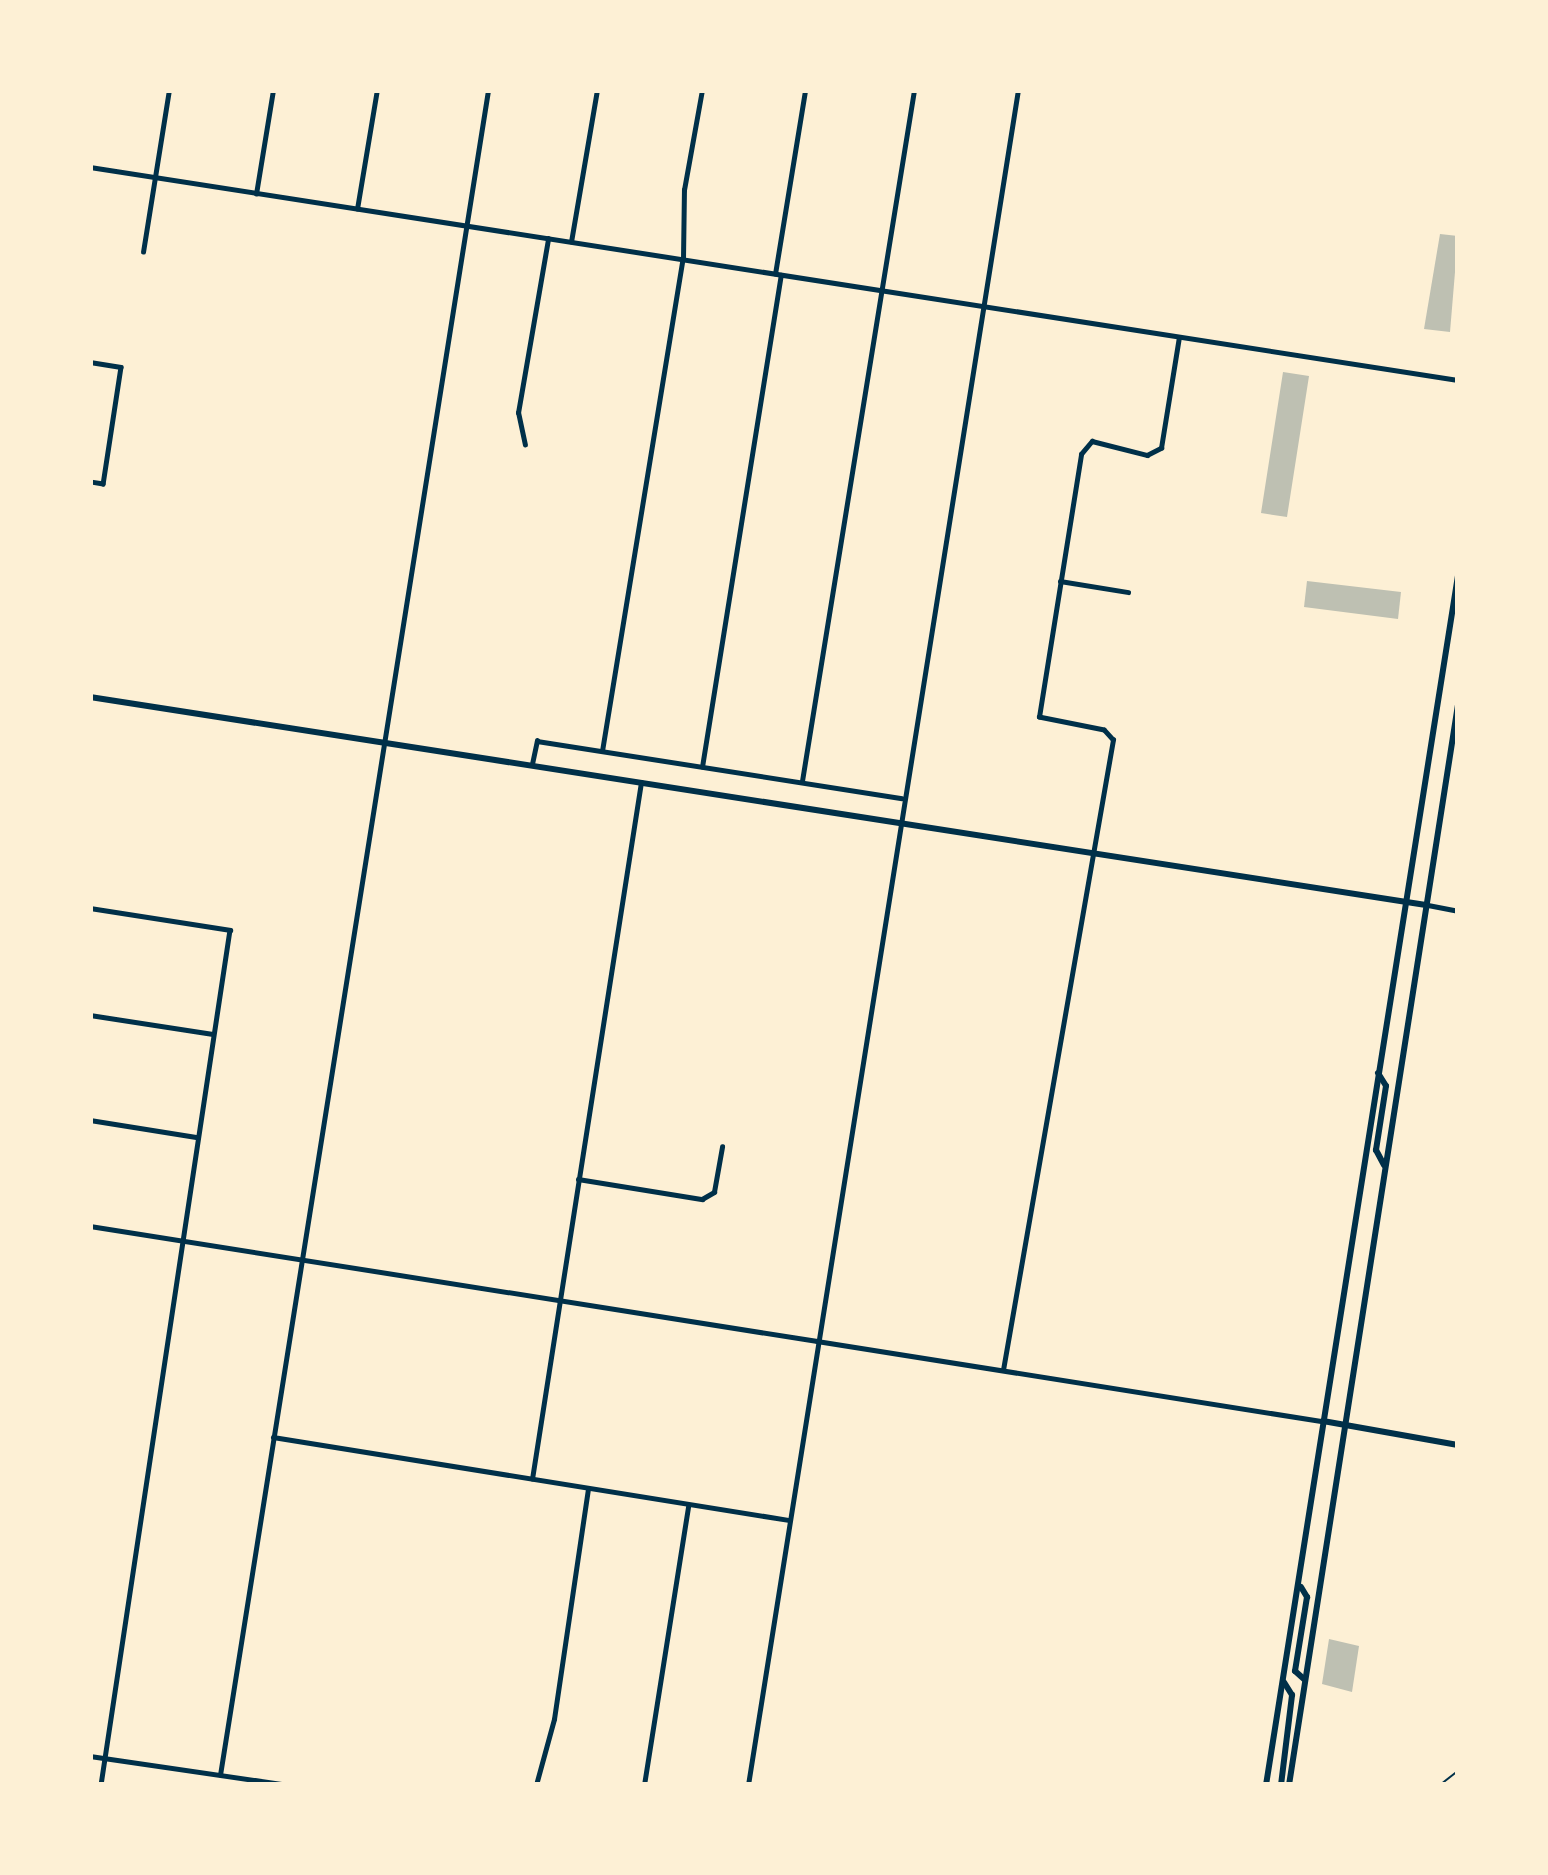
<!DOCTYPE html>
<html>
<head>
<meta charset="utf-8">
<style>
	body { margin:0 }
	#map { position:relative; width:1548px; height:1875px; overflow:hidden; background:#fdf0d5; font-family:Mulish,sans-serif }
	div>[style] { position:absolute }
	.building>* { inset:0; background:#bec0b2 }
	.service>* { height:1.5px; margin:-0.75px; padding:0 0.75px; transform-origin:0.75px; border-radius:0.75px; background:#003049 }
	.minor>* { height:4.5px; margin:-2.25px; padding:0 2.25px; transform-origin:2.25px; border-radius:2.25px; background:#003049 }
	.tertiary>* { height:4.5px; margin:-2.25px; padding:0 2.25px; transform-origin:2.25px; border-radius:2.25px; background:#003049 }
	.secondary>* { height:6px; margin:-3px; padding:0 3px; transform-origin:3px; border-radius:3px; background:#003049 }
	.primary>* { height:6px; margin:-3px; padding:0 3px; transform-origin:3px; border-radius:3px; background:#003049 }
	span { translate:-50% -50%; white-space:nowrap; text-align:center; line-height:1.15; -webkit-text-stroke:10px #fdf0d5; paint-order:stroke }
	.frame { position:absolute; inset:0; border:93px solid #fdf0d5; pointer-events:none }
</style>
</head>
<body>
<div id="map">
	<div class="building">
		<i style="clip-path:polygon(1440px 234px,1458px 236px,1450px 332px,1424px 329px)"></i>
		<i style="clip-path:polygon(1283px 372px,1309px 376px,1287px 517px,1261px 513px)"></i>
		<i style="clip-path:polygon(1307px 581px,1401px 592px,1398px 619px,1304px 607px)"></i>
		<i style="clip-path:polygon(1329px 1639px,1359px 1646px,1352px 1692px,1322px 1684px)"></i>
	</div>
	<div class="service">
		<i style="left:1440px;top:1785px;width:23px;rotate:-38deg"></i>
	</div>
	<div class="minor">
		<i style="left:90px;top:167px;width:1384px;rotate:8.85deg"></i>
		<i style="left:256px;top:194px;width:105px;rotate:-80.7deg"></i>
		<i style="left:357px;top:209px;width:121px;rotate:-80.5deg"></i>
		<i style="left:571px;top:242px;width:154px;rotate:-80.3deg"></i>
		<i style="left:143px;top:252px;width:164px;rotate:-80.9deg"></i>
		<i style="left:775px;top:274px;width:186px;rotate:-80.7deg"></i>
		<i style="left:90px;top:362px;width:31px;rotate:9deg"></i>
		<i style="left:121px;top:367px;width:118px;rotate:98.7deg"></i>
		<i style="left:103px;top:484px;width:13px;rotate:-171deg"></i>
		<i style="left:525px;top:445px;width:33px;rotate:-102deg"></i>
		<i style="left:518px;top:413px;width:177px;rotate:-80.2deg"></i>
		<i style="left:1060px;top:581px;width:69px;rotate:9.2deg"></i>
		<i style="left:602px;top:751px;width:499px;rotate:-80.7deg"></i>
		<i style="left:683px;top:259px;width:69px;rotate:-89.2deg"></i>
		<i style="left:684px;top:190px;width:102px;rotate:-79.8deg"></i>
		<i style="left:532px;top:764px;width:24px;rotate:-78deg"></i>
		<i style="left:537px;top:741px;width:369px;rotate:8.9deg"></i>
		<i style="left:702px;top:767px;width:498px;rotate:-80.9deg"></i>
		<i style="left:802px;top:781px;width:700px;rotate:-80.79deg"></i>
		<i style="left:1428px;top:905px;width:31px;rotate:11deg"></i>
		<i style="left:90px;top:908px;width:142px;rotate:8.9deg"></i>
		<i style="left:230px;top:930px;width:865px;rotate:98.58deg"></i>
		<i style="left:90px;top:1015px;width:124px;rotate:8.8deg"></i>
		<i style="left:90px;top:1120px;width:107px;rotate:9.1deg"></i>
		<i style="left:578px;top:1179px;width:126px;rotate:9.2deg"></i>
		<i style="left:702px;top:1199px;width:14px;rotate:-30deg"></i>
		<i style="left:714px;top:1192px;width:46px;rotate:-79.9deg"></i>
		<i style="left:90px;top:1226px;width:736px;rotate:8.99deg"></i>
		<i style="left:1003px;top:1370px;width:640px;rotate:-80.1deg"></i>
		<i style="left:1113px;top:740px;width:13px;rotate:-132deg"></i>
		<i style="left:1104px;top:730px;width:66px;rotate:-168.7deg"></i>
		<i style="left:1039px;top:717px;width:266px;rotate:-80.9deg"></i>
		<i style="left:1081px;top:454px;width:17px;rotate:-50deg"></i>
		<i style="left:1092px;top:441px;width:57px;rotate:14.3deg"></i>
		<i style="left:1147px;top:455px;width:16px;rotate:-27deg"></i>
		<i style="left:1161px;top:448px;width:112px;rotate:-80.8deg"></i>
		<i style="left:273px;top:1437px;width:523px;rotate:9.14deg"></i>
		<i style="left:532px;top:1479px;width:705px;rotate:-81.11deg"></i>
		<i style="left:536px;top:1785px;width:68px;rotate:-74.7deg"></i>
		<i style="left:554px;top:1719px;width:232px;rotate:-81.6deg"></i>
		<i style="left:644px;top:1785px;width:282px;rotate:-81deg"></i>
		<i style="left:748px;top:1785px;width:1716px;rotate:-80.95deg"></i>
	</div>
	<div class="tertiary">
		<i style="left:817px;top:1341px;width:510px;rotate:9.02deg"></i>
		<i style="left:90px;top:1756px;width:200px;rotate:8.3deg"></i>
		<i style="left:220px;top:1775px;width:1706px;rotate:-80.96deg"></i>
	</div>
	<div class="secondary">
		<i style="left:90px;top:697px;width:1352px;rotate:8.85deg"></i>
		<i style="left:1323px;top:1421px;width:137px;rotate:10.1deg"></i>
	</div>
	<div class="primary">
		<i style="left:1378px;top:1073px;width:15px;rotate:58deg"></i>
		<i style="left:1386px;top:1086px;width:65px;rotate:98.9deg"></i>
		<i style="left:1376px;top:1150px;width:17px;rotate:62deg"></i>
		<i style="left:1301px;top:1587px;width:12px;rotate:59deg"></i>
		<i style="left:1307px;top:1597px;width:75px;rotate:99.2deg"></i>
		<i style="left:1295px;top:1671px;width:12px;rotate:42deg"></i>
		<i style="left:1266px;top:1785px;width:1225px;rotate:-80.98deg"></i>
		<i style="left:1281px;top:1785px;width:91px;rotate:-83deg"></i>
		<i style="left:1292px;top:1695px;width:15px;rotate:-122deg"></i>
		<i style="left:1289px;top:1785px;width:1093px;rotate:-81.11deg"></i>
	</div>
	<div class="frame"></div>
</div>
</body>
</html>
